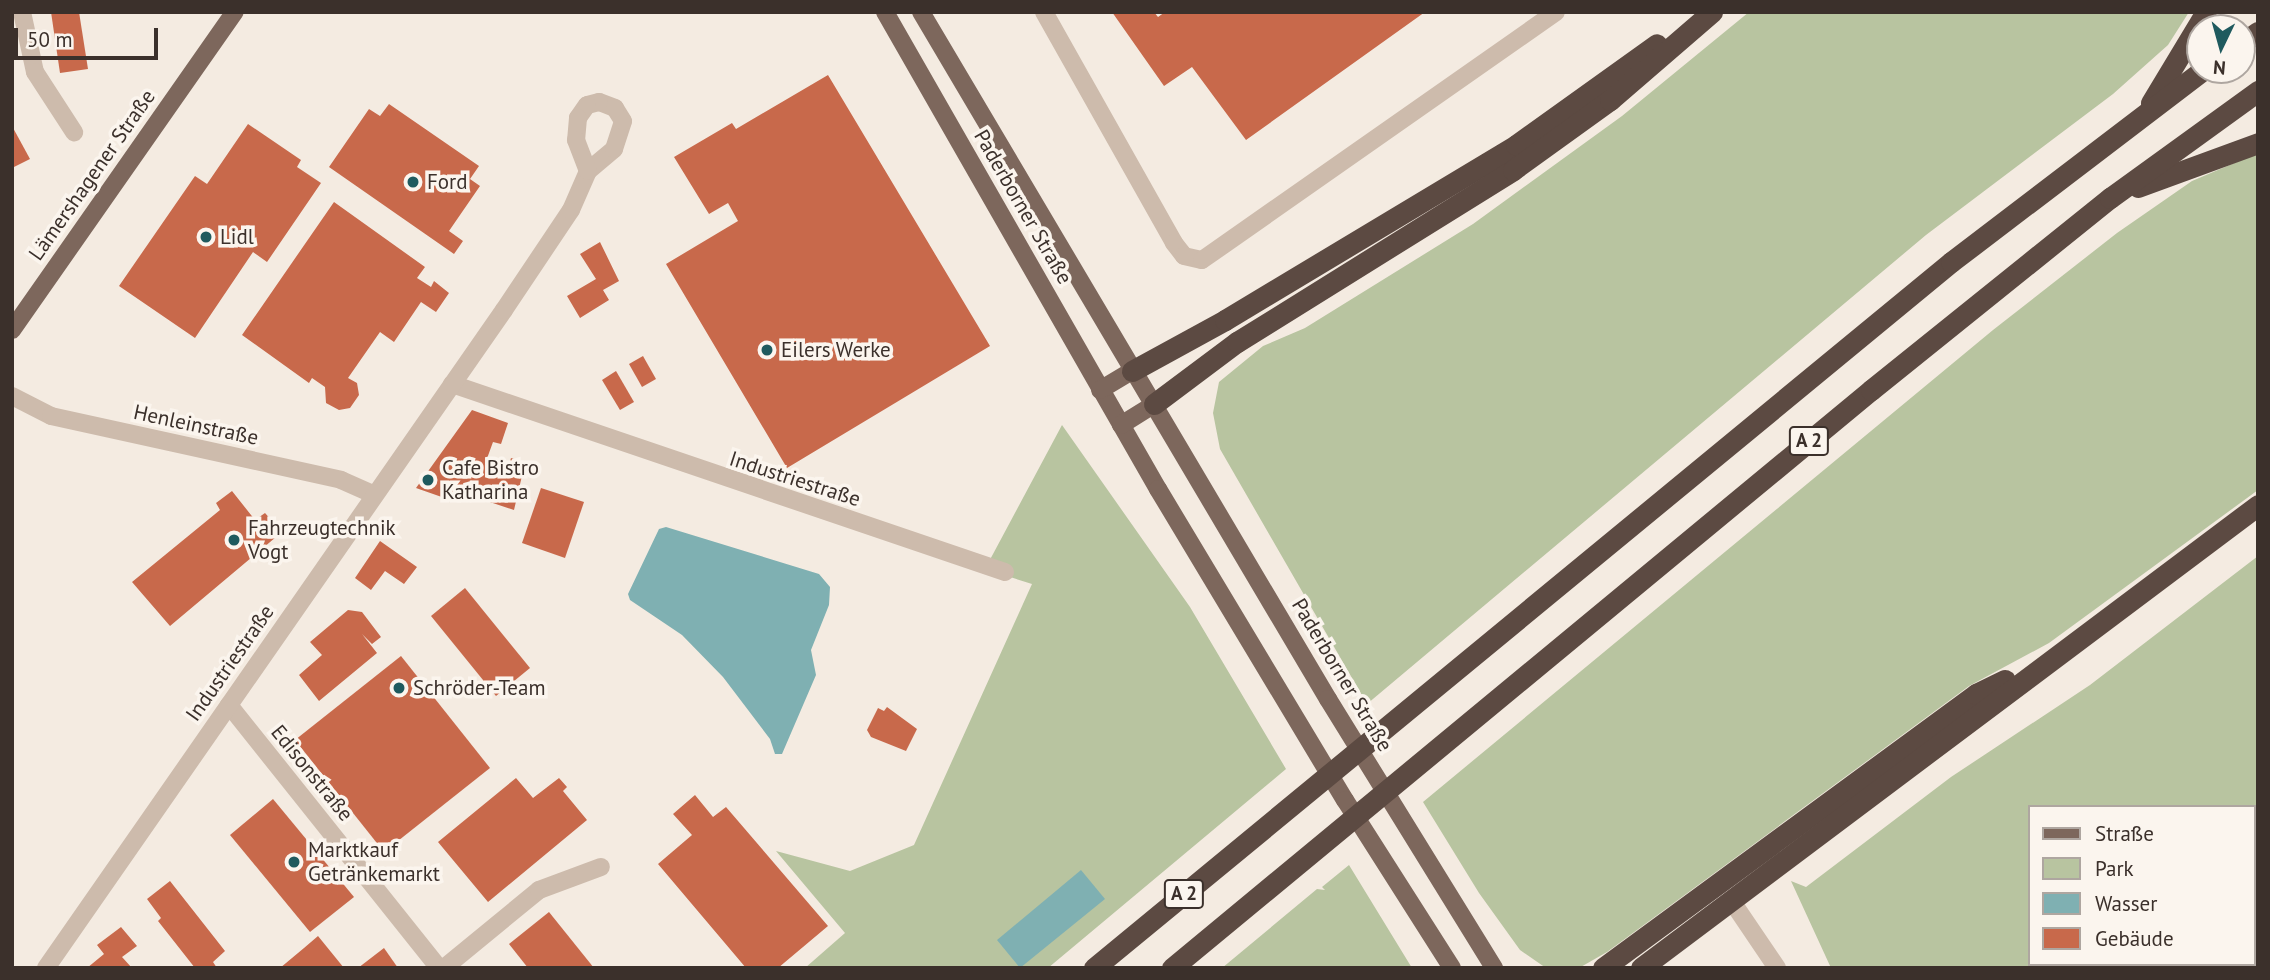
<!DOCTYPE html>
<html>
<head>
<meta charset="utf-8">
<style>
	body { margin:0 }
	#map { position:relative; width:2270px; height:980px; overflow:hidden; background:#f4ebe1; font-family:"PT Sans",sans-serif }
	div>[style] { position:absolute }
	.green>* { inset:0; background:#b8c4a0 }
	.water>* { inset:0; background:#7fb0b2 }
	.building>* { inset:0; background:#c8694b }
	.minor>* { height:18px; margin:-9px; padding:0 9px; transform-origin:9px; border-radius:9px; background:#cdbbac }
	.major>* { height:18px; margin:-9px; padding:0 9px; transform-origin:9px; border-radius:9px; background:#7d675c }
	.highway>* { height:21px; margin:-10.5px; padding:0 10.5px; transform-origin:10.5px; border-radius:10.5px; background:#5c4a42 }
	.dots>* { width:19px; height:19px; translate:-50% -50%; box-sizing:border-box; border:4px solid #fbf5ee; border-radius:50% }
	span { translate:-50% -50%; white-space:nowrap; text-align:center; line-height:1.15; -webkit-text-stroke:7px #fbf5ee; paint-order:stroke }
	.shield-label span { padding:2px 5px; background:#fbf5ee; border:2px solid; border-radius:5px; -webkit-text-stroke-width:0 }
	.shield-label { font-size:19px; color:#3b302b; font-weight:700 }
	.street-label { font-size:21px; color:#3b302b }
	.poi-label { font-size:21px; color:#3b302b }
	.left { translate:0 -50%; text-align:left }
	.frame { position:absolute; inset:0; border:14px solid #3b302b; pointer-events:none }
	.legend { position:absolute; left:2028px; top:805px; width:228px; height:161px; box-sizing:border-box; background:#fbf5ee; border:2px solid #aea6a0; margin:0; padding:9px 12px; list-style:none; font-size:21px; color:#3b302b }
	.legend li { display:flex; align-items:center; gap:14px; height:35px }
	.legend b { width:35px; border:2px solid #aea6a0 }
	.north { position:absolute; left:2186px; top:14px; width:70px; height:70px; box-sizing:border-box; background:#fbf5ee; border:2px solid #aea6a0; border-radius:50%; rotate:185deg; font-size:19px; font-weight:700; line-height:28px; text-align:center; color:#3b302b }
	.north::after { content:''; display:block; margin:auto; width:24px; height:32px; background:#1f5a5e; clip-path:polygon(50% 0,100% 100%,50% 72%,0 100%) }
	.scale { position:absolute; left:14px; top:28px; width:144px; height:32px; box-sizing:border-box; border:4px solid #3b302b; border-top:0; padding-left:9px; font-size:21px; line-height:24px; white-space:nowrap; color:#3b302b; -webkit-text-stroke:5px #fbf5ee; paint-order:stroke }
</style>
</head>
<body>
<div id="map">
	<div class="green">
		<i style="clip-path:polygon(1749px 12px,2189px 12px,2168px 45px,2113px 94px,1926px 235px,1367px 704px,1220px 449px,1213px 413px,1219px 382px,1263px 346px,1305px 328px,1473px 224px,1622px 116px)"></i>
		<i style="clip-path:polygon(2258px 153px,2258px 490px,2049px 643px,1969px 686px,1607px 952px,1579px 968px,1546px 968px,1520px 950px,1479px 893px,1423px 802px,1993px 330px,2117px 233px,2192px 181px)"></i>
		<i style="clip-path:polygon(1062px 425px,1190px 607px,1286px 769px,1048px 968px,805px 968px,845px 933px,776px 851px,850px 871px,914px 845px,1032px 584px,985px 569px)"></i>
		<i style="clip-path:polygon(evenodd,2258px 556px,2258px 968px,1831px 968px,1791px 881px,1806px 887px,1951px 777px,2090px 685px,2258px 556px,2030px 807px,2254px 807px,2254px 964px,2030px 964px,2030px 807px)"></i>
		<i style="clip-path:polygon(1349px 865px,1412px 968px,1222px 968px,1317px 889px,1325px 890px,1322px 887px)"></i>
	</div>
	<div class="water">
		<i style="clip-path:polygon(666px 527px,819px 574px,830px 587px,829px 605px,811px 650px,816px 675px,782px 754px,775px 754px,770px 739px,723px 677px,682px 635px,630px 600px,628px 594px,659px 529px)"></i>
		<i style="clip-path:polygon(1081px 870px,1105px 899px,1020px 968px,997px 940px)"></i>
	</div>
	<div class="building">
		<i style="clip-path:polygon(51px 12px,79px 12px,88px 69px,60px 73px)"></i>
		<i style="clip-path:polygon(1112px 12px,1154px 12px,1158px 17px,1165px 12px,1425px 12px,1246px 140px,1192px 67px,1164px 86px)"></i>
		<i style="clip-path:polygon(828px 75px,990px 346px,787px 468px,666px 264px,738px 221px,728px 203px,709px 214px,674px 157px,732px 123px,736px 129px)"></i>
		<i style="clip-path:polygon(389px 104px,479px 166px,470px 179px,480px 186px,449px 231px,463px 241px,454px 254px,329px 167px,369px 109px,380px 116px)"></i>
		<i style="clip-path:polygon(248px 124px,301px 160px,297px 167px,321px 183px,267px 262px,253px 252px,195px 338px,119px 286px,195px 176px,207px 184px)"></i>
		<i style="clip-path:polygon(12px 126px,30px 159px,12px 168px)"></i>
		<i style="clip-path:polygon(334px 202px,425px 267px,417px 278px,431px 287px,434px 281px,449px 293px,436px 312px,421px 302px,394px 342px,380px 332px,348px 378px,357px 383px,359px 395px,350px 408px,339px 410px,326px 403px,325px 387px,312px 378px,309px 383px,242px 335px)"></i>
		<i style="clip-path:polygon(600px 242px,619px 281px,603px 290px,609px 300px,580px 318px,567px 296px,596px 279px,580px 254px)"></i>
		<i style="clip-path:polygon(643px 356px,656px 379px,642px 387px,629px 364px)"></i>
		<i style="clip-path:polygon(616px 371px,634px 402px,620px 410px,602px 380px)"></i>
		<i style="clip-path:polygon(472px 410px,508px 423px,501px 444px,493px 442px,485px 464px,507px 472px,511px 458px,525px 463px,514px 510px,460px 492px,456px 502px,416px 488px)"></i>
		<i style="clip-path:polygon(541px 488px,584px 502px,565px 558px,522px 543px)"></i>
		<i style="clip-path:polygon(232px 491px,255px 520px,265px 513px,282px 532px,170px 626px,132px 582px,220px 510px,216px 503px)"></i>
		<i style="clip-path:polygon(380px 541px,417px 567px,404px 584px,385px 571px,371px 590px,355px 578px)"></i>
		<i style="clip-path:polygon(465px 588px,530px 668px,496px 696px,431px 616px)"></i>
		<i style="clip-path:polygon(348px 610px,362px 612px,381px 637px,372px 644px,362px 634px,377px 653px,319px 701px,299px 675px,322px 655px,310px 642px)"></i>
		<i style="clip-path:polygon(401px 656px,490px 768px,384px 852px,295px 740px)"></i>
		<i style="clip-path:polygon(887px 707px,917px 729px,906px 751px,871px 737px,867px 730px,878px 708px,884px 711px)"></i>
		<i style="clip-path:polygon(516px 778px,533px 798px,559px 778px,567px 787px,563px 791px,587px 820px,488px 902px,438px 842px)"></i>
		<i style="clip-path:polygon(695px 795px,713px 817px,726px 807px,828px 926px,778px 968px,746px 968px,658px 864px,692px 835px,673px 814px)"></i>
		<i style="clip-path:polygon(273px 799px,354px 897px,310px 932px,230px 835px)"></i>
		<i style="clip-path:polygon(170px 881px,225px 951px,213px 962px,217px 968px,195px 968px,158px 921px,161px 918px,147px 899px)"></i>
		<i style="clip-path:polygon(549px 912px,594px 968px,528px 968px,509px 944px)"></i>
		<i style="clip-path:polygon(121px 927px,137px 946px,122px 957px,132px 968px,87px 968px,104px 954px,97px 945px)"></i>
		<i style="clip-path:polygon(318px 936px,344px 968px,280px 968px,304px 948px)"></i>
		<i style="clip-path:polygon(384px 948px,398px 968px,358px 968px)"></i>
	</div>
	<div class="minor">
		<i style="left:22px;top:12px;width:61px;rotate:77.8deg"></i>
		<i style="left:35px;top:72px;width:72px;rotate:57deg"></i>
		<i style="left:1044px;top:12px;width:265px;rotate:60.6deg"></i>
		<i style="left:1174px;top:243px;width:16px;rotate:52deg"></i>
		<i style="left:1184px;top:256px;width:18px;rotate:13deg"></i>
		<i style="left:1202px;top:260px;width:432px;rotate:-35deg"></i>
		<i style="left:452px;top:384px;width:584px;rotate:18.78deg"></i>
		<i style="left:12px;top:396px;width:44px;rotate:27.1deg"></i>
		<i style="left:51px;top:416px;width:297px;rotate:12.4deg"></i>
		<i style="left:341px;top:480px;width:34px;rotate:24deg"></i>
		<i style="left:229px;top:705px;width:337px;rotate:51.4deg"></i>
		<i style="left:1731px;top:900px;width:82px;rotate:55.9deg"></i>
		<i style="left:46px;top:968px;width:802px;rotate:-55.16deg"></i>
		<i style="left:504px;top:310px;width:120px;rotate:-56.2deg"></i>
		<i style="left:571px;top:210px;width:43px;rotate:-66.4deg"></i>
		<i style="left:588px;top:171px;width:34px;rotate:-40deg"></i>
		<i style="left:614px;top:149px;width:29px;rotate:-72deg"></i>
		<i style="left:623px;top:121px;width:15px;rotate:-122deg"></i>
		<i style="left:615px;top:108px;width:17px;rotate:-159deg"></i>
		<i style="left:599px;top:102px;width:12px;rotate:166deg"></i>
		<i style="left:587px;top:105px;width:16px;rotate:125deg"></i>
		<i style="left:578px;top:118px;width:22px;rotate:95deg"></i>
		<i style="left:576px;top:140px;width:33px;rotate:69deg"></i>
		<i style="left:444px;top:968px;width:123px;rotate:-39.4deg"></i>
		<i style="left:539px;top:890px;width:66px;rotate:-20.4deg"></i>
	</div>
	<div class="major">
		<i style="left:885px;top:12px;width:550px;rotate:60.22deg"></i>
		<i style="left:1158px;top:489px;width:363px;rotate:59deg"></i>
		<i style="left:1345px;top:800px;width:199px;rotate:57.5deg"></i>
		<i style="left:921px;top:12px;width:799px;rotate:59.36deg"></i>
		<i style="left:1328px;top:699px;width:316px;rotate:58.3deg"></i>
		<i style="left:12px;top:330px;width:388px;rotate:-55deg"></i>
		<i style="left:1100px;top:390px;width:37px;rotate:-31deg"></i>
		<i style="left:1121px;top:425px;width:39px;rotate:-32deg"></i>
	</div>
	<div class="highway">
		<i style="left:2242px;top:43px;width:19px;rotate:-35deg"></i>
		<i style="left:2151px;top:103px;width:106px;rotate:-58.9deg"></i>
		<i style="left:2138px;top:187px;width:128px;rotate:-20.1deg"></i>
		<i style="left:1132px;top:371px;width:106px;rotate:-28.7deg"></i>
		<i style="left:1225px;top:320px;width:340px;rotate:-31deg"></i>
		<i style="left:1516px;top:145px;width:173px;rotate:-35.6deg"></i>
		<i style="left:1154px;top:404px;width:104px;rotate:-36.8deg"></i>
		<i style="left:1237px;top:342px;width:325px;rotate:-31.9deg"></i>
		<i style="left:1513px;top:170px;width:120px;rotate:-35.8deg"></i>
		<i style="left:1610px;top:100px;width:135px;rotate:-40.8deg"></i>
		<i style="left:1094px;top:968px;width:1110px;rotate:-39.48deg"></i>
		<i style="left:1951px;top:262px;width:317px;rotate:-37.3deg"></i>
		<i style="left:1172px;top:968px;width:907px;rotate:-39.59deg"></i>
		<i style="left:1871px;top:390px;width:307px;rotate:-38.8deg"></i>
		<i style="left:2110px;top:198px;width:183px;rotate:-35.9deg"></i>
		<i style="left:1603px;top:968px;width:463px;rotate:-36.3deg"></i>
		<i style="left:1976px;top:694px;width:32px;rotate:-26deg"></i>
		<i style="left:1641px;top:968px;width:771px;rotate:-36.88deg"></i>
	</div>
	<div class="dots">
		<i style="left:413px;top:182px;background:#1f5a5e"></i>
		<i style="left:206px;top:237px;background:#1f5a5e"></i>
		<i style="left:767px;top:350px;background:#1f5a5e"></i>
		<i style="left:428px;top:480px;background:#1f5a5e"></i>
		<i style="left:234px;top:540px;background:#1f5a5e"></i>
		<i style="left:399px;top:688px;background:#1f5a5e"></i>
		<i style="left:294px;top:862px;background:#1f5a5e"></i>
	</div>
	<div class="shield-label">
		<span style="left:1809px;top:441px">A 2</span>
		<span style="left:1184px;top:894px">A 2</span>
	</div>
	<div class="street-label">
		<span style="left:92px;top:175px;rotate:-55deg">Lämershagener Straße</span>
		<span style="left:1023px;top:207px;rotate:60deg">Paderborner Straße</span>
		<span style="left:196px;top:425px;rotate:12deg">Henleinstraße</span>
		<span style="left:795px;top:479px;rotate:18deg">Industriestraße</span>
		<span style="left:230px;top:663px;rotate:-55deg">Industriestraße</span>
		<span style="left:1342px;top:675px;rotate:59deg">Paderborner Straße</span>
		<span style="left:312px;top:773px;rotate:51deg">Edisonstraße</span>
	</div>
	<div class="poi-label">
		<span class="left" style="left:427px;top:182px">Ford</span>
		<span class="left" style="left:220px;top:237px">Lidl</span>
		<span class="left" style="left:781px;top:350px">Eilers Werke</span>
		<span class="left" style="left:442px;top:480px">Cafe Bistro<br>Katharina</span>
		<span class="left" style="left:248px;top:540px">Fahrzeugtechnik<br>Vogt</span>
		<span class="left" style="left:413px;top:688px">Schröder-Team</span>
		<span class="left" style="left:308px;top:862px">Marktkauf<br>Getränkemarkt</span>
	</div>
	<div class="frame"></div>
	<ul class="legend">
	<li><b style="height:9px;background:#7d675c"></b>Straße</li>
	<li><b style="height:19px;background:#b8c4a0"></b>Park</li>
	<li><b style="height:19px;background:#7fb0b2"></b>Wasser</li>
	<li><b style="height:19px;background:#c8694b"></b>Gebäude</li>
	</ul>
	<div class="north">N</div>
	<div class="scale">50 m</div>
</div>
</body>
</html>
